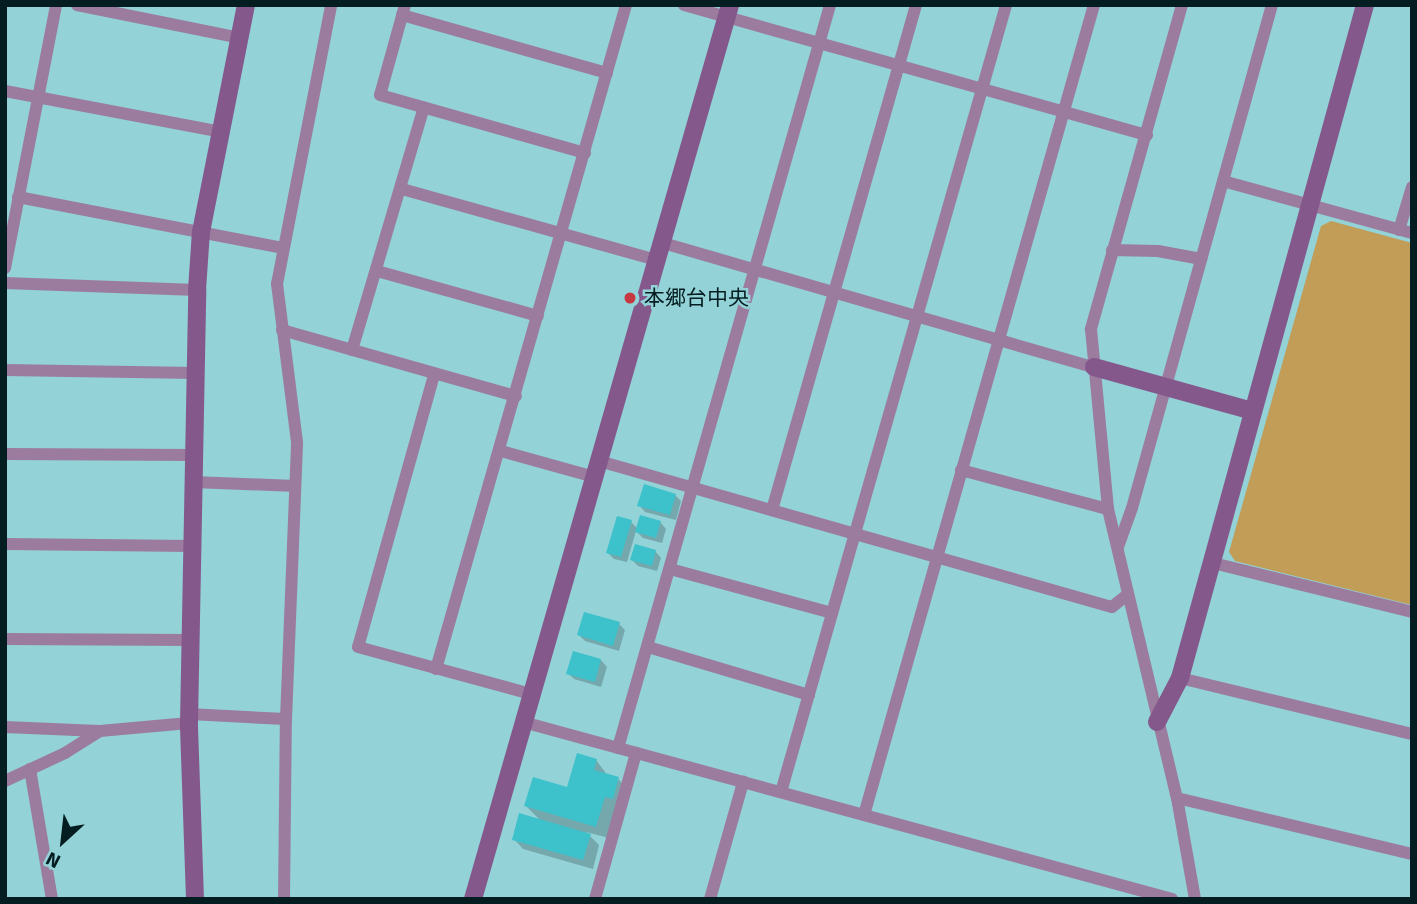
<!DOCTYPE html>
<html>
<head>
<meta charset="utf-8">
<style>
	body { margin:0 }
	#map { position:relative; width:1417px; height:904px; overflow:hidden; background:#93d2d7; font-family:Signika,"Noto Sans JP",sans-serif }
	div>[style] { position:absolute }
	.green>* { inset:0; background:#c19d57 }
	.shadow>* { inset:0; background:#0003 }
	.building>* { inset:0; background:#3dc1cb }
	.street>* { height:12px; margin:-6px; padding:0 6px; transform-origin:6px; border-radius:6px; background:#9b7c9f }
	.secondary>* { height:18px; margin:-9px; padding:0 9px; transform-origin:9px; border-radius:9px; background:#85588c }
	.dots>* { width:19px; height:19px; translate:-50% -50%; box-sizing:border-box; border:4px solid #93d2d7; border-radius:50% }
	span { translate:-50% -50%; white-space:nowrap; text-align:center; line-height:1.15; -webkit-text-stroke:5px #93d2d7; paint-order:stroke }
	.poi-label { font-size:21px; color:#041d20 }
	.left { translate:0 -50%; text-align:left }
	.frame { position:absolute; inset:0; border:7px solid #041d20; pointer-events:none }
	.north { position:absolute; left:28px; top:806px; width:70px; height:70px; -webkit-text-stroke:5px #93d2d7; paint-order:stroke; rotate:207deg; font-size:19px; font-weight:700; line-height:28px; text-align:center; color:#041d20 }
	.north::after { content:''; display:block; margin:auto; width:24px; height:32px; background:#041d20; clip-path:polygon(50% 0,100% 100%,50% 72%,0 100%) }
</style>
</head>
<body>
<div id="map">
	<div class="green">
		<i style="clip-path:polygon(1331px 221px,1412px 243px,1412px 605px,1235px 561px,1229px 552px,1321px 226px)"></i>
	</div>
	<div class="shadow">
		<i style="clip-path:polygon(675px 495px,681px 501px,676px 520px,645px 512px,639px 505px)"></i>
		<i style="clip-path:polygon(631px 522px,638px 529px,660px 522px,666px 529px,662px 543px,643px 538px,636px 531px,627px 562px,614px 559px,608px 553px)"></i>
		<i style="clip-path:polygon(655px 551px,661px 558px,657px 571px,638px 566px,632px 560px)"></i>
		<i style="clip-path:polygon(619px 624px,625px 630px,619px 651px,585px 641px,579px 635px)"></i>
		<i style="clip-path:polygon(601px 660px,607px 667px,601px 687px,574px 679px,568px 673px)"></i>
		<i style="clip-path:polygon(596px 760px,608px 776px,618px 779px,631px 791px,609px 838px,586px 832px,599px 845px,593px 869px,523px 849px,514px 839px,542px 822px,526px 806px,569px 789px)"></i>
	</div>
	<div class="building">
		<i style="clip-path:polygon(644px 484px,676px 494px,670px 515px,637px 506px)"></i>
		<i style="clip-path:polygon(640px 515px,661px 521px,656px 538px,635px 532px)"></i>
		<i style="clip-path:polygon(617px 516px,632px 520px,621px 557px,606px 553px)"></i>
		<i style="clip-path:polygon(635px 544px,656px 550px,652px 566px,630px 560px)"></i>
		<i style="clip-path:polygon(584px 612px,620px 622px,613px 646px,577px 635px)"></i>
		<i style="clip-path:polygon(573px 651px,601px 659px,595px 682px,566px 674px)"></i>
		<i style="clip-path:polygon(577px 753px,597px 759px,594px 770px,619px 777px,613px 799px,605px 797px,596px 827px,524px 806px,533px 777px,567px 787px)"></i>
		<i style="clip-path:polygon(519px 813px,591px 834px,583px 860px,512px 840px)"></i>
	</div>
	<div class="street">
		<i style="left:77px;top:5px;width:166px;rotate:11.4deg"></i>
		<i style="left:405px;top:5px;width:93px;rotate:105.5deg"></i>
		<i style="left:380px;top:95px;width:213px;rotate:15.8deg"></i>
		<i style="left:684px;top:5px;width:481px;rotate:15.7deg"></i>
		<i style="left:1182px;top:5px;width:337px;rotate:105.7deg"></i>
		<i style="left:1091px;top:329px;width:181px;rotate:84.6deg"></i>
		<i style="left:1108px;top:509px;width:297px;rotate:76.6deg"></i>
		<i style="left:1177px;top:798px;width:103px;rotate:79.9deg"></i>
		<i style="left:402px;top:15px;width:213px;rotate:15.8deg"></i>
		<i style="left:5px;top:91px;width:220px;rotate:10.7deg"></i>
		<i style="left:1223px;top:181px;width:196px;rotate:15.4deg"></i>
		<i style="left:402px;top:189px;width:265px;rotate:15.6deg"></i>
		<i style="left:18px;top:197px;width:269px;rotate:10.9deg"></i>
		<i style="left:1399px;top:230px;width:45px;rotate:-73.2deg"></i>
		<i style="left:663px;top:243px;width:448px;rotate:16.1deg"></i>
		<i style="left:1112px;top:250px;width:46px;rotate:1.2deg"></i>
		<i style="left:1158px;top:251px;width:44px;rotate:10.5deg"></i>
		<i style="left:5px;top:268px;width:268px;rotate:-79deg"></i>
		<i style="left:377px;top:271px;width:167px;rotate:15.6deg"></i>
		<i style="left:5px;top:283px;width:192px;rotate:2.1deg"></i>
		<i style="left:282px;top:330px;width:243px;rotate:15.8deg"></i>
		<i style="left:352px;top:350px;width:253px;rotate:-73.5deg"></i>
		<i style="left:5px;top:370px;width:191px;rotate:0.9deg"></i>
		<i style="left:434px;top:375px;width:282px;rotate:105.6deg"></i>
		<i style="left:358px;top:647px;width:179px;rotate:15.2deg"></i>
		<i style="left:501px;top:451px;width:97px;rotate:15.6deg"></i>
		<i style="left:5px;top:454px;width:189px;rotate:0.3deg"></i>
		<i style="left:599px;top:461px;width:533px;rotate:15.89deg"></i>
		<i style="left:1112px;top:607px;width:19px;rotate:-39deg"></i>
		<i style="left:961px;top:470px;width:152px;rotate:14.9deg"></i>
		<i style="left:193px;top:482px;width:102px;rotate:2.2deg"></i>
		<i style="left:772px;top:510px;width:525px;rotate:-74.08deg"></i>
		<i style="left:5px;top:544px;width:187px;rotate:0.6deg"></i>
		<i style="left:1118px;top:547px;width:41px;rotate:-70.3deg"></i>
		<i style="left:1132px;top:508px;width:522px;rotate:-74.45deg"></i>
		<i style="left:1213px;top:563px;width:205px;rotate:13.8deg"></i>
		<i style="left:670px;top:569px;width:168px;rotate:15.2deg"></i>
		<i style="left:5px;top:639px;width:186px;rotate:0.3deg"></i>
		<i style="left:648px;top:647px;width:168px;rotate:16.6deg"></i>
		<i style="left:436px;top:669px;width:691px;rotate:-74.03deg"></i>
		<i style="left:1180px;top:678px;width:239px;rotate:13.6deg"></i>
		<i style="left:189px;top:714px;width:97px;rotate:3deg"></i>
		<i style="left:523px;top:722px;width:673px;rotate:15.26deg"></i>
		<i style="left:5px;top:727px;width:94px;rotate:2.4deg"></i>
		<i style="left:618px;top:748px;width:773px;rotate:-74.07deg"></i>
		<i style="left:30px;top:769px;width:132px;rotate:80.4deg"></i>
		<i style="left:5px;top:781px;width:66px;rotate:-25deg"></i>
		<i style="left:65px;top:753px;width:41px;rotate:-32.2deg"></i>
		<i style="left:100px;top:731px;width:89px;rotate:-5.1deg"></i>
		<i style="left:781px;top:792px;width:819px;rotate:-74.04deg"></i>
		<i style="left:1177px;top:798px;width:242px;rotate:13.4deg"></i>
		<i style="left:864px;top:815px;width:842px;rotate:-74.15deg"></i>
		<i style="left:284px;top:899px;width:180px;rotate:-89.4deg"></i>
		<i style="left:286px;top:719px;width:277px;rotate:-87.7deg"></i>
		<i style="left:297px;top:442px;width:159px;rotate:-97.2deg"></i>
		<i style="left:277px;top:284px;width:284px;rotate:-79deg"></i>
		<i style="left:595px;top:899px;width:152px;rotate:-74.3deg"></i>
		<i style="left:710px;top:899px;width:122px;rotate:-74.2deg"></i>
	</div>
	<div class="secondary">
		<i style="left:1094px;top:367px;width:165px;rotate:15.5deg"></i>
		<i style="left:1157px;top:722px;width:50px;rotate:-62.4deg"></i>
		<i style="left:1180px;top:678px;width:698px;rotate:-74.63deg"></i>
		<i style="left:195px;top:899px;width:176px;rotate:-92deg"></i>
		<i style="left:189px;top:723px;width:433px;rotate:-88.9deg"></i>
		<i style="left:197px;top:290px;width:58px;rotate:-86.1deg"></i>
		<i style="left:201px;top:232px;width:231px;rotate:-78.8deg"></i>
		<i style="left:473px;top:899px;width:930px;rotate:-73.96deg"></i>
	</div>
	<div class="dots">
		<i style="left:630px;top:298px;background:#c83840"></i>
	</div>
	<div class="poi-label">
		<span class="left" style="left:644px;top:298px">本郷台中央</span>
	</div>
	<div class="frame"></div>
	<div class="north">N</div>
</div>
</body>
</html>
